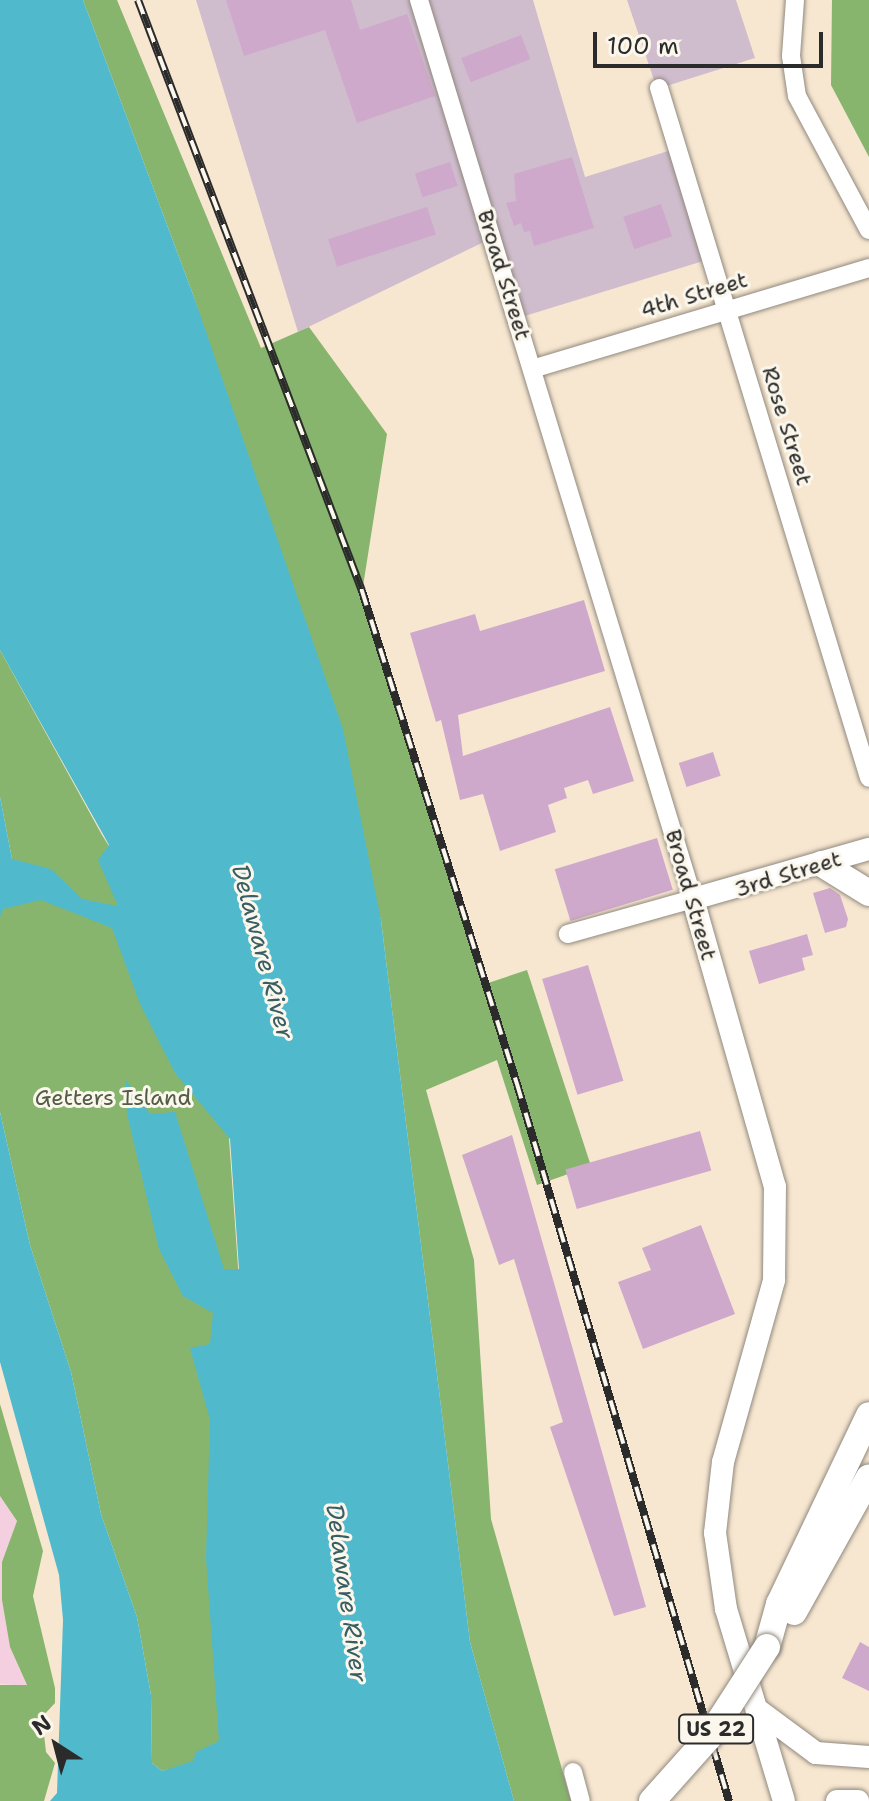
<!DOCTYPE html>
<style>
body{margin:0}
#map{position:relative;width:869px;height:1801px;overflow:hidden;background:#f7e7d1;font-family:"Shantell Sans",sans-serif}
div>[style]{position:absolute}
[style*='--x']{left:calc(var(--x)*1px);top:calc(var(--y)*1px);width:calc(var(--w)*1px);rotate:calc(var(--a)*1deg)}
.built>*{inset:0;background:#f3cfdf}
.industrial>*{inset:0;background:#cfbdce}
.forest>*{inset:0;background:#87b56d}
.water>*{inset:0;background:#50bacc}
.building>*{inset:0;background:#cfa9cb;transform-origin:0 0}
.roads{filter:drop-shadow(0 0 2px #91897e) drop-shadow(0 0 2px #91897e)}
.minor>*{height:18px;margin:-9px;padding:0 9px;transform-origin:9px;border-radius:9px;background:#fff}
.major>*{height:22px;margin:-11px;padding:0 11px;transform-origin:11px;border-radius:11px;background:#fff}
.highway>*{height:26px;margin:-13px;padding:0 13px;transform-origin:13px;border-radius:13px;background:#fff}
.rail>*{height:8px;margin-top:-4px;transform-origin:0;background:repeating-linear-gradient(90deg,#fbf7ec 0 15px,#2b2b2b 0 30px);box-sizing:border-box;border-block:2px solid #2b2b2b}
.bridges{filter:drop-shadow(0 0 2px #91897e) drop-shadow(0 0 2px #91897e)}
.highway-bridge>*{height:26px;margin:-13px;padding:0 13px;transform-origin:13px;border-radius:13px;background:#fff}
span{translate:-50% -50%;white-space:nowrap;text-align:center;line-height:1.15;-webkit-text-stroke:6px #fbf7ec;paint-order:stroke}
.shield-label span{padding:2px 6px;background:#fbf7ec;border:2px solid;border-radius:6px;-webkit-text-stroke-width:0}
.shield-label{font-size:20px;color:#2b2b2b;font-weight:700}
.street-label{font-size:22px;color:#2b2b2b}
.park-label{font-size:22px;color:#515d44}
.water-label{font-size:24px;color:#385d63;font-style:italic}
.north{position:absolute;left:16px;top:1705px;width:80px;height:80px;-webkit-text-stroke:6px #fbf7ec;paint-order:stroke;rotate:324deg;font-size:22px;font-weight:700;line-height:32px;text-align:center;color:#2b2b2b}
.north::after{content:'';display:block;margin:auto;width:28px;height:36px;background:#2b2b2b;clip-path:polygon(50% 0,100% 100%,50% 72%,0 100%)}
.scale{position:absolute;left:593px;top:32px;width:230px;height:36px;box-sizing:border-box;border:4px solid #2b2b2b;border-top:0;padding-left:10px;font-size:24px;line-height:28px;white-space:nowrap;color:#2b2b2b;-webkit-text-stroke:6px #fbf7ec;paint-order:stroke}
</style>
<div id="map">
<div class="built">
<div style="clip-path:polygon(0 1496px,17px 1521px,2px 1562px,2px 1600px,10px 1647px,27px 1686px,0 1684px)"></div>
</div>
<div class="industrial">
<div style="clip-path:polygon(196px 0,533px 0,585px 177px,681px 147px,713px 258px,515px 319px,490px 239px,298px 332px)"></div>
<div style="clip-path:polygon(627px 0,736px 0,755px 58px,657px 89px)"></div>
</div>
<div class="forest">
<div style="clip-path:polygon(83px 0,117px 0,261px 348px,309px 327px,387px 434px,361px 599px,482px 985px,527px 970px,591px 1166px,537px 1185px,497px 1060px,426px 1090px,474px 1260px,491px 1519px,571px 1801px,514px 1801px,470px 1642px,381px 920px,194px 297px)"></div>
<div style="clip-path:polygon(832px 0,869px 0,869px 157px,831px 85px)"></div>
<div style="clip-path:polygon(0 650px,102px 835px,221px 1024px,244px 1352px,246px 1749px,162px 1771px,152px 1763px,151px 1695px,137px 1617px,101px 1514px,71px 1372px,30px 1245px,0 1112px,0 894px,12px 859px,0 797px)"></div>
<div style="clip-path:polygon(0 1404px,43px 1551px,33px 1596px,55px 1688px,55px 1703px,42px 1717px,46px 1752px,55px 1763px,44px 1801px,0 1801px,0 1685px,27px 1685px,10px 1647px,2px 1600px,2px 1562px,17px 1521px,0 1496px)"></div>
</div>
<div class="water">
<div style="clip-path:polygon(0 0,83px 0,194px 297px,343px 729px,381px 920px,470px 1642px,514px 1801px,50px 1801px,57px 1793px,63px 1620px,59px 1575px,0 1362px,0 1112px,30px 1245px,71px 1372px,101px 1514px,137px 1617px,151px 1695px,152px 1763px,162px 1771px,193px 1761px,196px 1752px,219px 1741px,206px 1558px,210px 1420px,190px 1348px,210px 1344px,213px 1313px,183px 1296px,159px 1249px,127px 1114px,125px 1079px,150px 1114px,175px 1112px,224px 1269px,239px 1269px,230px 1139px,175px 1073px,140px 1004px,112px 928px,41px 900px,3px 909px,0 917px,0 797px,12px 859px,51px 869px,82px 899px,118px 906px,98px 860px,109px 845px,0 650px)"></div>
</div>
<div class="building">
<div style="clip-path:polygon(226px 0,351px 0,360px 30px,407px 14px,435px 96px,357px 123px,325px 30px,244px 56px)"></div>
<div style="left:521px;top:35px;width:26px;height:64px;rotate:69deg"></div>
<div style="clip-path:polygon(572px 157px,594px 228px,534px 246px,530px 231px,524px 232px,521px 223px,514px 226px,506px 203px,516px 201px,514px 174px)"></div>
<div style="left:450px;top:162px;width:25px;height:37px;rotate:72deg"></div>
<div style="left:661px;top:204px;width:34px;height:40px;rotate:71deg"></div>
<div style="left:427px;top:207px;width:29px;height:104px;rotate:72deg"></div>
<div style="clip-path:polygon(584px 600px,605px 671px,458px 715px,463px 756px,610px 707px,634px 781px,593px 794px,588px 780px,564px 788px,567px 798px,548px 805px,556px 832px,500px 851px,483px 794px,460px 800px,441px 720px,436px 722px,410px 633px,475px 614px,480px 631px)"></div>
<div style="left:713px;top:752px;width:25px;height:36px;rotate:72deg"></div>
<div style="left:657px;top:838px;width:54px;height:107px;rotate:73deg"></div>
<div style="clip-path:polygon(830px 888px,840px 895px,848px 919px,846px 927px,825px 933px,813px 893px)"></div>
<div style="clip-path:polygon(807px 934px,813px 955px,802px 958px,805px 970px,759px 984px,749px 951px)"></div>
<div style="left:588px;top:965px;width:121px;height:48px;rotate:73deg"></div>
<div style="left:700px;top:1131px;width:41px;height:140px;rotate:74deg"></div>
<div style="clip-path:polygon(512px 1135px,646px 1607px,614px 1616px,550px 1427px,563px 1422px,514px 1259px,499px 1265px,462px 1155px)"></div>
<div style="clip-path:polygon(701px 1225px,735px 1314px,643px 1349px,618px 1282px,651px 1270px,642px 1248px)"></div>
<div style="clip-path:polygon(860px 1642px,869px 1647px,869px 1691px,842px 1678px)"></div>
</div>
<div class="roads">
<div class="minor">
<div style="--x:419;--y:0;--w:940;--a:73.05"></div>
<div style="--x:693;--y:899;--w:130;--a:164.4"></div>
<div style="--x:795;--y:0;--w:56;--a:94.1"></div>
<div style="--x:791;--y:56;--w:40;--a:81.5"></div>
<div style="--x:797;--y:96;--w:152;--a:61.8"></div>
<div style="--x:659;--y:88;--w:721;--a:73.07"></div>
<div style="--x:532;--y:369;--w:352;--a:-16.7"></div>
<div style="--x:573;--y:1772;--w:30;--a:75"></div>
</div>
<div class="major">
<div style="--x:758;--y:1710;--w:72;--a:36.6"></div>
<div style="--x:816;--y:1753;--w:53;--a:4.3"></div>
<div style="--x:784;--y:1801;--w:201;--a:-106.8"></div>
<div style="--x:726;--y:1609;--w:77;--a:-98.2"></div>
<div style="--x:715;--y:1533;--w:71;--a:-83.6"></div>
<div style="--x:723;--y:1462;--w:189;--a:-74.3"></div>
<div style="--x:774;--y:1280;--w:93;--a:-89.4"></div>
<div style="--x:775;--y:1187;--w:299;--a:-105.9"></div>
<div style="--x:693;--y:899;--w:183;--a:-15.9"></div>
<div style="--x:837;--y:1801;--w:21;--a:0"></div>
</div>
<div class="highway">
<div style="--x:822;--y:864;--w:55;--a:31.7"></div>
<div style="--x:794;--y:1612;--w:154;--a:-60.9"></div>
<div style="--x:767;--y:1647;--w:45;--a:-74.4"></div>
<div style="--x:779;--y:1604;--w:209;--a:-64.5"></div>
</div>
</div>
<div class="rail">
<div style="--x:138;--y:0;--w:632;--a:69.24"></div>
<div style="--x:362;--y:591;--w:517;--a:72.55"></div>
<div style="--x:517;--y:1084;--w:748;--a:73.53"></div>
</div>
<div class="bridges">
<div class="highway-bridge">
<div style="--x:652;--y:1801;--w:86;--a:-48.3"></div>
<div style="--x:709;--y:1737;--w:107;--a:-57.2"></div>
</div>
</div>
<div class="shield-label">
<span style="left:716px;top:1729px">US 22</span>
</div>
<div class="street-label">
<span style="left:504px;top:275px;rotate:73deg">Broad Street</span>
<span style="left:694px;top:295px;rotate:-17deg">4th Street</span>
<span style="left:787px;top:426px;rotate:73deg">Rose Street</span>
<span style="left:788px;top:874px;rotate:-17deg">3rd Street</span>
<span style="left:691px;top:895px;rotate:74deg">Broad Street</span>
</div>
<div class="park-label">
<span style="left:113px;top:1098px">Getters Island</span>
</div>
<div class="water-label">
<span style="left:262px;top:952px;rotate:75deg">Delaware River</span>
<span style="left:346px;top:1593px;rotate:82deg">Delaware River</span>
</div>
<div class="north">N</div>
<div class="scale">100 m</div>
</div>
